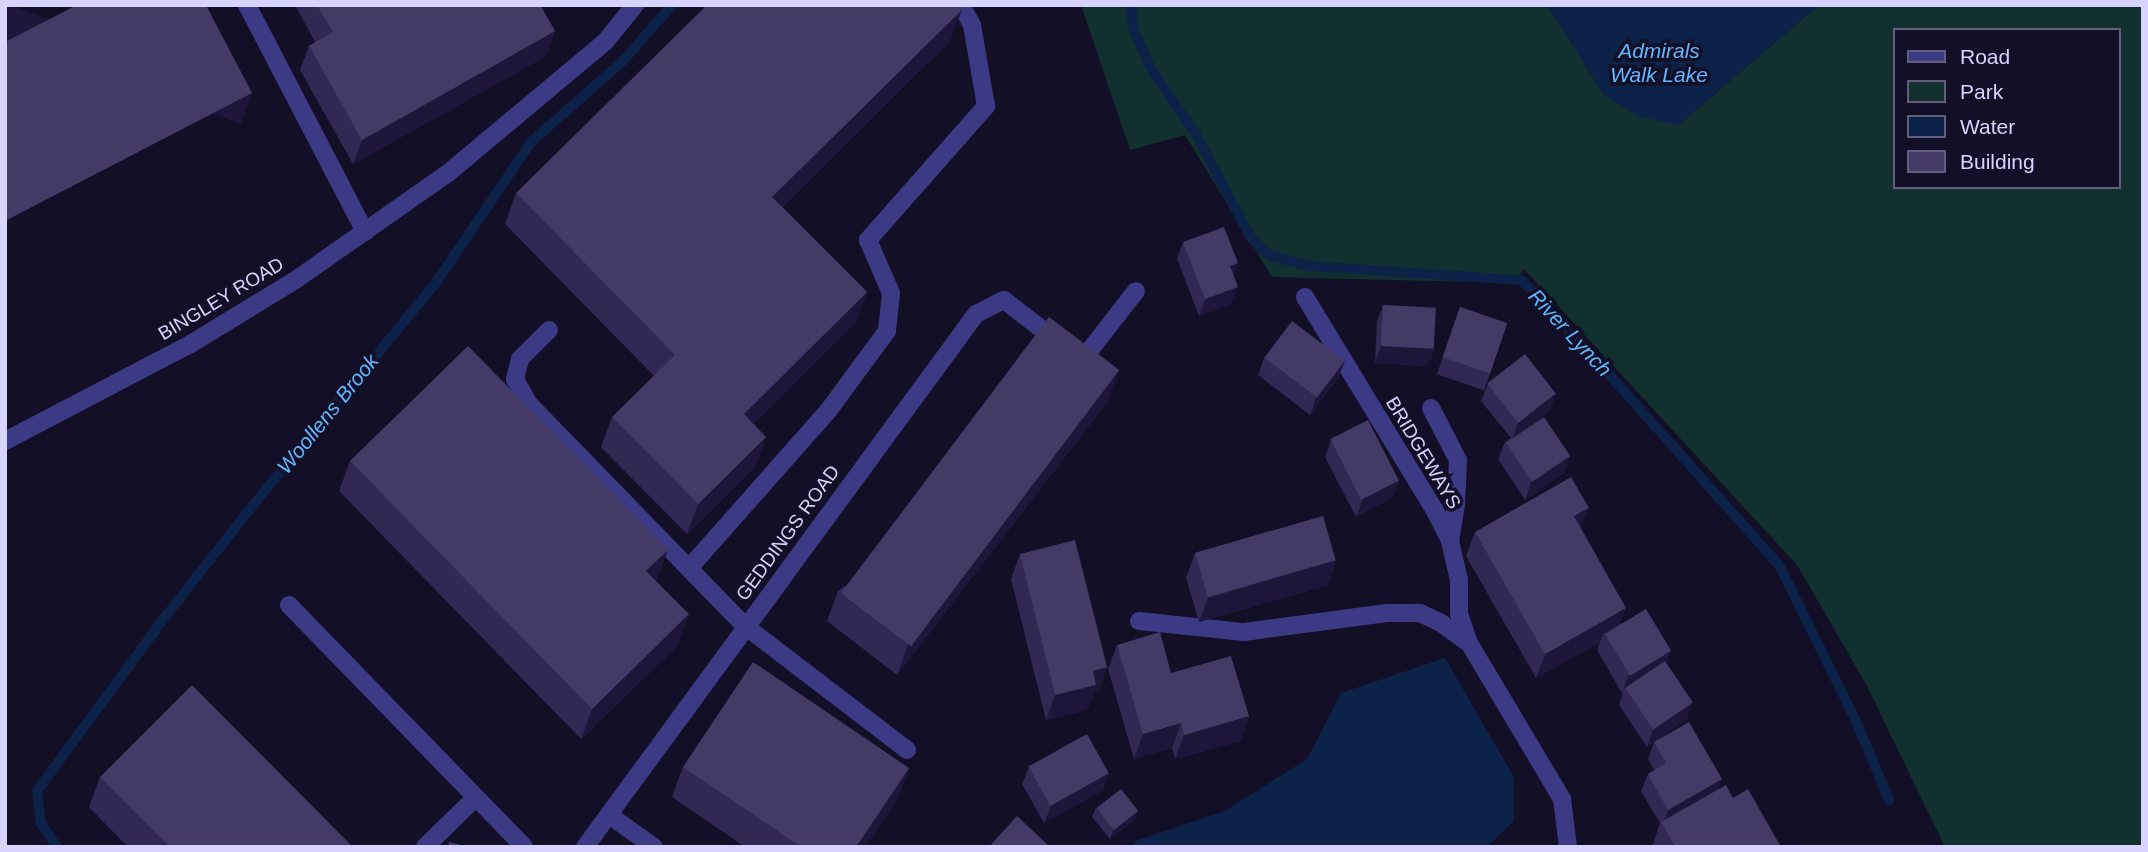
<!DOCTYPE html>
<style>
body{margin:0}
#map{position:relative;width:2148px;height:852px;overflow:hidden;background:#130f26;font-family:Helvetica,sans-serif}
div>[style]{position:absolute}
[style*='--x']{left:calc(var(--x)*1px);top:calc(var(--y)*1px);width:calc(var(--w)*1px);rotate:calc(var(--a)*1deg)}
.green>*{inset:0;background:#12302f}
.water>*{inset:0;background:#0c2248}
.stream>*{height:10px;margin:-5px;padding:0 5px;transform-origin:5px;border-radius:5px;background:#0c2248}
.lane>*{height:18px;margin:-9px;padding:0 9px;transform-origin:9px;border-radius:9px;background:#3d3a85}
.street>*{height:18px;margin:-9px;padding:0 9px;transform-origin:9px;border-radius:9px;background:#3d3a85}
.wall>*{inset:0;background:#312854;transform-origin:0 0}
.shaded-wall>*{inset:0;background:#1d163a;transform-origin:0 0}
.building>*{inset:0;background:#433a66;transform-origin:0 0}
span{translate:-50% -50%;white-space:nowrap;text-align:center;line-height:1.15;-webkit-text-stroke:7px #130f26;paint-order:stroke}
.street-label{font-size:19px;color:#d9d4ff}
.water-label{font-size:21px;color:#62b6ff;font-style:italic}
.frame{position:absolute;inset:0;border:7px solid #d9d4ff;pointer-events:none}
.legend{position:absolute;left:1893px;top:28px;width:228px;height:161px;box-sizing:border-box;background:#130f26;border:2px solid #625e7d;margin:0;padding:9px 12px;list-style:none;font-size:21px;color:#d9d4ff}
.legend li{display:flex;align-items:center;gap:14px;height:35px}
.legend b{width:35px;border:2px solid #625e7d}
</style>
<div id="map">
<div class="green">
<div style="clip-path:polygon(evenodd,1081px 5px,1547px 5px,1605px 96px,1678px 125px,1819px 5px,2143px 5px,2143px 847px,1945px 847px,1866px 684px,1797px 565px,1524px 269px,1514px 283px,1272px 277px,1185px 135px,1130px 150px,1081px 5px,1894px 30px,2118px 30px,2118px 187px,1894px 187px,1894px 30px)"></div>
</div>
<div class="water">
<div style="clip-path:polygon(1547px 5px,1819px 5px,1678px 125px,1638px 116px,1605px 96px)"></div>
<div style="clip-path:polygon(1445px 658px,1514px 777px,1514px 821px,1487px 847px,1130px 847px,1138px 840px,1225px 811px,1307px 759px,1341px 693px)"></div>
</div>
<div class="stream">
<div style="--x:1131;--y:5;--w:23;--a:85"></div>
<div style="--x:1133;--y:28;--w:45;--a:66.3"></div>
<div style="--x:1151;--y:69;--w:78;--a:55.5"></div>
<div style="--x:1195;--y:133;--w:119;--a:61.9"></div>
<div style="--x:1251;--y:238;--w:25;--a:43"></div>
<div style="--x:1269;--y:255;--w:41;--a:15.8"></div>
<div style="--x:1308;--y:266;--w:213;--a:3.8"></div>
<div style="--x:1521;--y:280;--w:39;--a:44"></div>
<div style="--x:1549;--y:307;--w:346;--a:48.3"></div>
<div style="--x:1779;--y:565;--w:174;--a:63.7"></div>
<div style="--x:1856;--y:721;--w:86;--a:67.3"></div>
<div style="--x:57;--y:847;--w:29;--a:-124"></div>
<div style="--x:41;--y:823;--w:32;--a:-97"></div>
<div style="--x:37;--y:791;--w:211;--a:-53.7"></div>
<div style="--x:162;--y:621;--w:135;--a:-51.9"></div>
<div style="--x:245;--y:515;--w:299;--a:-50.6"></div>
<div style="--x:435;--y:284;--w:171;--a:-55.9"></div>
<div style="--x:531;--y:142;--w:123;--a:-41.4"></div>
<div style="--x:623;--y:61;--w:74;--a:-48.8"></div>
</div>
<div class="lane">
<div style="--x:247;--y:5;--w:256;--a:62.5"></div>
<div style="--x:447;--y:174;--w:206;--a:-39.9"></div>
<div style="--x:605;--y:42;--w:48;--a:-51"></div>
<div style="--x:1305;--y:297;--w:248;--a:58.7"></div>
<div style="--x:1434;--y:509;--w:36;--a:63"></div>
<div style="--x:1450;--y:541;--w:40;--a:77"></div>
<div style="--x:1459;--y:580;--w:34;--a:90"></div>
<div style="--x:1459;--y:614;--w:31;--a:71"></div>
<div style="--x:549;--y:330;--w:41;--a:135"></div>
<div style="--x:520;--y:359;--w:21;--a:104"></div>
<div style="--x:515;--y:379;--w:29;--a:61"></div>
<div style="--x:529;--y:404;--w:310;--a:45.8"></div>
<div style="--x:745;--y:626;--w:204;--a:37.4"></div>
<div style="--x:1076;--y:354;--w:9;--a:36"></div>
<div style="--x:1083;--y:359;--w:86;--a:-52.1"></div>
<div style="--x:1431;--y:408;--w:59;--a:62.6"></div>
<div style="--x:1458;--y:460;--w:44;--a:92.6"></div>
<div style="--x:1456;--y:504;--w:37;--a:99"></div>
<div style="--x:690;--y:567;--w:208;--a:-48.5"></div>
<div style="--x:828;--y:411;--w:99;--a:-53.6"></div>
<div style="--x:887;--y:331;--w:38;--a:-84"></div>
<div style="--x:891;--y:293;--w:58;--a:-113.5"></div>
<div style="--x:868;--y:240;--w:179;--a:-48.6"></div>
<div style="--x:986;--y:106;--w:82;--a:-99.8"></div>
<div style="--x:972;--y:25;--w:23;--a:-119"></div>
<div style="--x:289;--y:605;--w:337;--a:45.8"></div>
<div style="--x:1139;--y:621;--w:106;--a:6"></div>
<div style="--x:1244;--y:632;--w:144;--a:-7.6"></div>
<div style="--x:1387;--y:613;--w:33;--a:0"></div>
<div style="--x:1420;--y:613;--w:23;--a:25"></div>
<div style="--x:1441;--y:623;--w:34;--a:36"></div>
<div style="--x:609;--y:815;--w:55;--a:35.4"></div>
<div style="--x:425;--y:847;--w:71;--a:-44.4"></div>
</div>
<div class="street">
<div style="--x:5;--y:441;--w:208;--a:-27.6"></div>
<div style="--x:189;--y:345;--w:123;--a:-31.4"></div>
<div style="--x:294;--y:281;--w:187;--a:-35"></div>
<div style="--x:1469;--y:643;--w:182;--a:59.2"></div>
<div style="--x:1562;--y:799;--w:48;--a:82.9"></div>
<div style="--x:585;--y:847;--w:661;--a:-53.74"></div>
<div style="--x:976;--y:314;--w:31;--a:-27"></div>
<div style="--x:1004;--y:300;--w:56;--a:37.7"></div>
</div>
<div class="wall">
<div style="clip-path:polygon(295px 5px,540px 5px,555px 31px,546px 56px,353px 164px,300px 70px,309px 46px,315px 42px)"></div>
<div style="clip-path:polygon(950px 41px,782px 207px,867px 292px,856px 322px,753px 424px,766px 437px,755px 467px,687px 534px,601px 447px,612px 417px,654px 376px,505px 224px,516px 193px)"></div>
<div style="clip-path:polygon(1183px 242px,1234px 276px,1231px 304px,1199px 316px,1177px 259px)"></div>
<div style="clip-path:polygon(1383px 305px,1428px 366px,1375px 363px,1377px 322px)"></div>
<div style="left:1460px;top:307px;width:50px;height:71px;rotate:19deg"></div>
<div style="clip-path:polygon(1264px 358px,1345px 361px,1338px 378px,1310px 415px,1258px 375px)"></div>
<div style="clip-path:polygon(1488px 384px,1556px 393px,1550px 410px,1531px 425px,1570px 456px,1564px 473px,1525px 500px,1498px 459px,1505px 442px,1511px 438px,1481px 401px)"></div>
<div style="clip-path:polygon(1108px 401px,897px 675px,827px 621px,838px 591px)"></div>
<div style="clip-path:polygon(1331px 440px,1399px 480px,1393px 497px,1356px 517px,1325px 457px)"></div>
<div style="clip-path:polygon(350px 461px,656px 581px,678px 645px,581px 739px,339px 491px)"></div>
<div style="clip-path:polygon(1581px 530px,1620px 624px,1666px 663px,1687px 719px,1657px 740px,1722px 779px,1718px 789px,1733px 798px,1781px 847px,1652px 847px,1660px 823px,1641px 791px,1648px 774px,1654px 770px,1648px 759px,1654px 742px,1647px 747px,1619px 705px,1623px 692px,1622px 693px,1597px 650px,1600px 642px,1536px 678px,1466px 556px,1475px 532px)"></div>
<div style="clip-path:polygon(1195px 553px,1336px 560px,1328px 585px,1199px 622px,1186px 578px)"></div>
<div style="clip-path:polygon(1020px 554px,1107px 667px,1098px 691px,1094px 692px,1087px 710px,1046px 720px,1011px 579px)"></div>
<div style="clip-path:polygon(1117px 645px,1171px 673px,1249px 716px,1240px 741px,1175px 759px,1172px 748px,1134px 759px,1108px 669px)"></div>
<div style="clip-path:polygon(683px 767px,909px 768px,898px 798px,865px 847px,745px 847px,672px 797px)"></div>
<div style="clip-path:polygon(1029px 767px,1109px 773px,1103px 790px,1044px 823px,1022px 784px)"></div>
<div style="clip-path:polygon(100px 777px,353px 847px,128px 847px,89px 807px)"></div>
<div style="clip-path:polygon(1096px 808px,1135px 820px,1110px 839px,1092px 817px)"></div>
</div>
<div class="shaded-wall">
<div style="clip-path:polygon(962px 10px,950px 41px,761px 227px,772px 197px)"></div>
<div style="clip-path:polygon(555px 31px,546px 56px,353px 164px,362px 140px)"></div>
<div style="left:252px;top:93px;width:33px;height:278px;rotate:110deg"></div>
<div style="clip-path:polygon(1238px 263px,1232px 280px,1230px 266px)"></div>
<div style="clip-path:polygon(1238px 287px,1231px 304px,1199px 316px,1205px 299px)"></div>
<div style="clip-path:polygon(867px 292px,856px 322px,733px 444px,744px 414px)"></div>
<div style="clip-path:polygon(1381px 346px,1435px 349px,1428px 366px,1375px 363px)"></div>
<div style="clip-path:polygon(1345px 361px,1338px 378px,1310px 415px,1316px 398px)"></div>
<div style="clip-path:polygon(1119px 370px,1108px 401px,897px 675px,908px 645px)"></div>
<div style="clip-path:polygon(1556px 393px,1550px 410px,1512px 440px,1518px 423px)"></div>
<div style="clip-path:polygon(766px 437px,755px 467px,687px 534px,698px 504px)"></div>
<div style="clip-path:polygon(1570px 456px,1564px 473px,1525px 500px,1531px 482px)"></div>
<div style="clip-path:polygon(1399px 480px,1393px 497px,1356px 517px,1363px 499px)"></div>
<div style="clip-path:polygon(1589px 508px,1580px 532px,1574px 516px)"></div>
<div style="clip-path:polygon(668px 550px,657px 580px,635px 601px,646px 571px)"></div>
<div style="clip-path:polygon(1336px 560px,1328px 585px,1199px 622px,1208px 598px)"></div>
<div style="clip-path:polygon(1626px 608px,1617px 632px,1604px 633px,1600px 642px,1536px 678px,1545px 654px)"></div>
<div style="clip-path:polygon(689px 614px,678px 645px,581px 739px,592px 709px)"></div>
<div style="clip-path:polygon(1671px 651px,1664px 668px,1625px 688px,1622px 693px,1628px 676px)"></div>
<div style="clip-path:polygon(1107px 667px,1098px 691px,1094px 692px,1087px 710px,1046px 720px,1055px 695px,1093px 671px)"></div>
<div style="clip-path:polygon(1693px 702px,1687px 719px,1647px 747px,1653px 730px)"></div>
<div style="clip-path:polygon(1249px 716px,1240px 741px,1175px 759px,1184px 735px)"></div>
<div style="clip-path:polygon(1181px 723px,1172px 748px,1134px 759px,1143px 734px)"></div>
<div style="clip-path:polygon(909px 768px,898px 798px,865px 847px,856px 847px)"></div>
<div style="clip-path:polygon(1109px 773px,1103px 790px,1044px 823px,1051px 806px)"></div>
<div style="clip-path:polygon(1722px 779px,1716px 796px,1663px 825px,1668px 810px)"></div>
<div style="clip-path:polygon(1138px 811px,1135px 820px,1110px 839px,1113px 830px)"></div>
</div>
<div class="building">
<div style="clip-path:polygon(77px 5px,206px 5px,252px 93px,5px 221px,5px 42px)"></div>
<div style="clip-path:polygon(317px 5px,540px 5px,555px 31px,362px 140px,309px 46px,333px 32px)"></div>
<div style="clip-path:polygon(707px 5px,957px 5px,962px 10px,772px 197px,867px 292px,744px 414px,766px 437px,698px 504px,612px 417px,675px 355px,516px 193px)"></div>
<div style="clip-path:polygon(1224px 227px,1238px 263px,1230px 266px,1238px 287px,1205px 299px,1183px 242px)"></div>
<div style="left:1383px;top:305px;width:53px;height:41px;rotate:3deg"></div>
<div style="left:1460px;top:307px;width:50px;height:53px;rotate:19deg"></div>
<div style="left:1049px;top:317px;width:88px;height:346px;rotate:37deg"></div>
<div style="left:1292px;top:321px;width:66px;height:46px;rotate:37deg"></div>
<div style="clip-path:polygon(468px 346px,668px 550px,646px 571px,689px 614px,592px 709px,350px 461px)"></div>
<div style="left:1525px;top:354px;width:50px;height:48px;rotate:52deg"></div>
<div style="left:1544px;top:417px;width:47px;height:46px;rotate:56deg"></div>
<div style="left:1368px;top:420px;width:68px;height:42px;rotate:63deg"></div>
<div style="clip-path:polygon(1571px 477px,1589px 508px,1574px 516px,1626px 608px,1545px 654px,1475px 532px)"></div>
<div style="left:1323px;top:516px;width:46px;height:133px;rotate:74deg"></div>
<div style="clip-path:polygon(1075px 540px,1107px 667px,1093px 671px,1096px 685px,1055px 695px,1020px 554px)"></div>
<div style="left:1646px;top:609px;width:49px;height:48px;rotate:59deg"></div>
<div style="clip-path:polygon(1160px 632px,1171px 673px,1231px 656px,1249px 716px,1184px 735px,1181px 723px,1143px 734px,1117px 645px)"></div>
<div style="left:1665px;top:661px;width:50px;height:48px;rotate:56deg"></div>
<div style="clip-path:polygon(753px 662px,909px 768px,856px 847px,801px 847px,683px 767px)"></div>
<div style="clip-path:polygon(192px 685px,353px 847px,170px 847px,100px 777px)"></div>
<div style="clip-path:polygon(1689px 722px,1722px 779px,1668px 810px,1648px 774px,1666px 763px,1654px 742px)"></div>
<div style="left:1087px;top:734px;width:45px;height:67px;rotate:61deg"></div>
<div style="clip-path:polygon(1726px 785px,1733px 798px,1748px 789px,1781px 847px,1675px 847px,1661px 822px)"></div>
<div style="left:1121px;top:789px;width:28px;height:31px;rotate:52deg"></div>
<div style="clip-path:polygon(1017px 816px,1049px 846px,1048px 847px,989px 847px)"></div>
<div style="clip-path:polygon(449px 842px,469px 847px,448px 847px)"></div>
</div>
<div class="street-label">
<span style="left:221px;top:299px;rotate:-31deg">BINGLEY ROAD</span>
<span style="left:1423px;top:453px;rotate:59deg">BRIDGEWAYS</span>
<span style="left:788px;top:533px;rotate:-54deg">GEDDINGS ROAD</span>
</div>
<div class="water-label">
<span style="left:1659px;top:63px">Admirals<br>Walk Lake</span>
<span style="left:1570px;top:333px;rotate:47deg">River Lynch</span>
<span style="left:328px;top:414px;rotate:-51deg">Woollens Brook</span>
</div>
<div class="frame"></div>
<ul class="legend">
<li><b style="height:9px;background:#3d3a85"></b>Road</li>
<li><b style="height:19px;background:#12302f"></b>Park</li>
<li><b style="height:19px;background:#0c2248"></b>Water</li>
<li><b style="height:19px;background:#433a66"></b>Building</li>
</ul>
</div>
